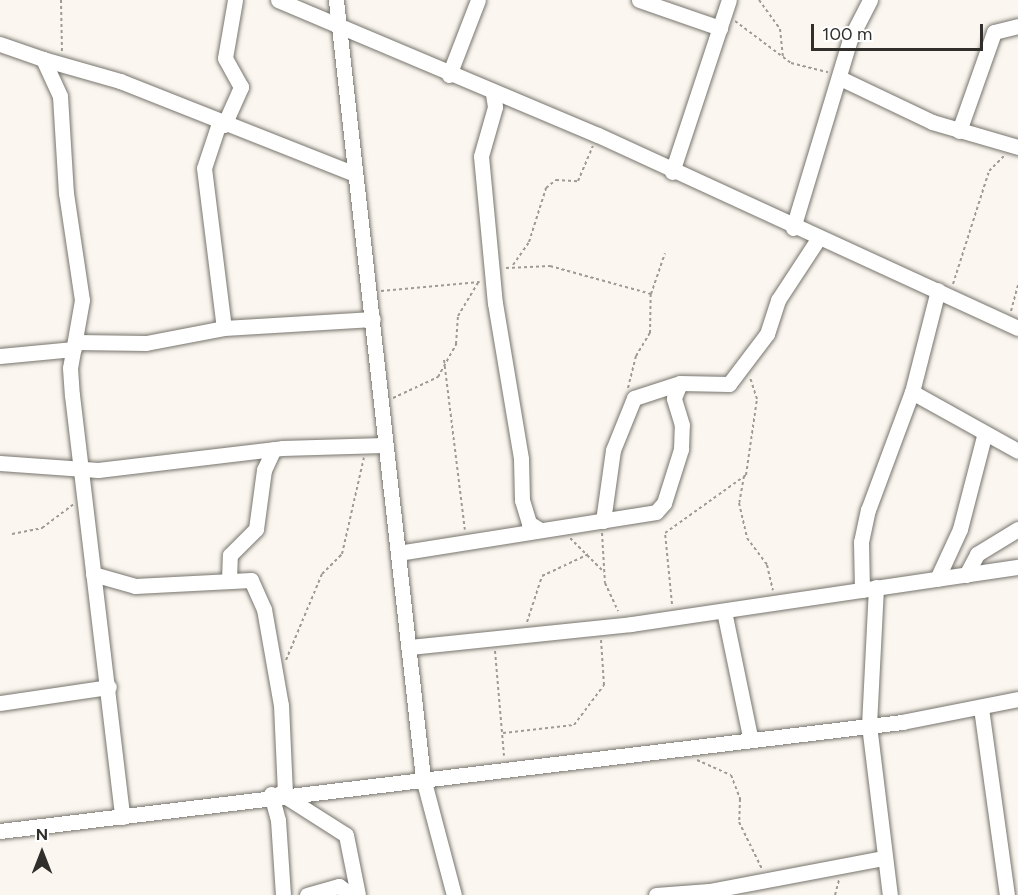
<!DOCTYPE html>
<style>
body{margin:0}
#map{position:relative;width:1018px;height:895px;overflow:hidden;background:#fbf7f0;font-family:Figtree,sans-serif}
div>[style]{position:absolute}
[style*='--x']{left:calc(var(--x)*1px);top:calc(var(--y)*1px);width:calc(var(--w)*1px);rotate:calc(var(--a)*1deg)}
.path>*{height:2px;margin-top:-1px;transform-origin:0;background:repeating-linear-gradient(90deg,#9e9b96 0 3px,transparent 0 6px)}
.roads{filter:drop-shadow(0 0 2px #77746d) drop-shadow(0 0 2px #77746d)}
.minor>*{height:15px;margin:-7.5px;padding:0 7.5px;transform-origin:7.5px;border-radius:7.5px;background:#fff}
span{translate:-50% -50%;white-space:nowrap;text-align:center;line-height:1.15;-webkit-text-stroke:5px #fff;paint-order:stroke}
.north{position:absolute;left:12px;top:823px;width:60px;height:60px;-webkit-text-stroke:4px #fff;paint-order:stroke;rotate:0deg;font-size:16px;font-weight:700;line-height:24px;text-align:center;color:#302f2c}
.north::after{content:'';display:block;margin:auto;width:21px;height:27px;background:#302f2c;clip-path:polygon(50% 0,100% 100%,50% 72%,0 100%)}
.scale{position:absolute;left:811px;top:24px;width:172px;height:27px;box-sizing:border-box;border:3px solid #302f2c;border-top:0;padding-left:8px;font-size:18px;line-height:21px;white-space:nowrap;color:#302f2c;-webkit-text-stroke:4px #fff;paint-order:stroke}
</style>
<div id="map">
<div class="path">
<div style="--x:61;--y:0;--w:51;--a:88.9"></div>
<div style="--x:759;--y:0;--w:36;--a:54"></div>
<div style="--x:780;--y:29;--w:27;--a:84"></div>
<div style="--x:735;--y:21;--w:70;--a:36.9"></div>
<div style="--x:791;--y:63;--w:38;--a:14"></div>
<div style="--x:513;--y:265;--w:28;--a:-55"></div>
<div style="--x:529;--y:242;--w:57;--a:-72.5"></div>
<div style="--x:546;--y:188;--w:13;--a:-39"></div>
<div style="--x:556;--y:180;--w:22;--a:3"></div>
<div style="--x:578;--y:181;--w:38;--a:-67"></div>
<div style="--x:506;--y:268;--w:44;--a:-2.6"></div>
<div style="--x:550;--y:266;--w:105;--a:15.5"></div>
<div style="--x:953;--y:284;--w:119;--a:-72.3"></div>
<div style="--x:989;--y:171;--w:21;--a:-45"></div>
<div style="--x:381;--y:291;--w:99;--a:-5.2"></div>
<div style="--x:1011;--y:311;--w:27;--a:-75"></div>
<div style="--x:444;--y:360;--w:171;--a:83"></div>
<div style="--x:628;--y:388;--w:33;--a:-76"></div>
<div style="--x:636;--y:356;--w:27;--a:-59"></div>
<div style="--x:650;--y:333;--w:39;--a:-89"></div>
<div style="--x:651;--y:294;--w:43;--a:-71.1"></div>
<div style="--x:393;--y:398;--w:50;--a:-25"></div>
<div style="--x:438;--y:377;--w:38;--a:-61"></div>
<div style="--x:456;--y:344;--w:28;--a:-86"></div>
<div style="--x:458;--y:316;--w:39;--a:-59"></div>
<div style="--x:744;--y:476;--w:27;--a:100"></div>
<div style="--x:739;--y:503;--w:36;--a:77"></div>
<div style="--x:747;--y:538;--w:34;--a:53"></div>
<div style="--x:767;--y:565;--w:26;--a:77"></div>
<div style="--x:602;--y:533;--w:50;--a:86.6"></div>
<div style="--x:605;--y:583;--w:31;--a:65"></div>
<div style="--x:12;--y:534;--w:31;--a:-11"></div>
<div style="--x:42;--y:528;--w:39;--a:-37"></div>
<div style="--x:570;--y:538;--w:48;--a:45"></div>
<div style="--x:672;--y:604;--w:71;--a:-95.6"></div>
<div style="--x:665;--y:533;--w:100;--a:-35.6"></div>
<div style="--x:746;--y:475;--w:77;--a:-81.8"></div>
<div style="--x:757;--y:399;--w:23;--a:-108"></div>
<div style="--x:527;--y:622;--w:48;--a:-71.9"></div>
<div style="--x:542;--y:576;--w:52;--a:-25.1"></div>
<div style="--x:495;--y:651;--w:105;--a:85.1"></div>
<div style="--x:286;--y:660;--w:93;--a:-67.3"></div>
<div style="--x:322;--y:574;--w:28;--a:-45"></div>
<div style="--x:342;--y:554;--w:99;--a:-77.2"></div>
<div style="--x:503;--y:733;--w:71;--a:-6.4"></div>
<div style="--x:574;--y:725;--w:50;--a:-53.1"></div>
<div style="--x:604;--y:685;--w:45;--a:-93.8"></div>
<div style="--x:697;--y:760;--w:37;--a:24"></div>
<div style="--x:731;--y:775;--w:26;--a:69"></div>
<div style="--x:740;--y:799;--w:23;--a:92"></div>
<div style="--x:739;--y:822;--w:52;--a:63.9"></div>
<div style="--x:835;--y:895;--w:16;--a:-75"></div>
</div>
<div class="roads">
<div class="minor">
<div style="--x:278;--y:0;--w:347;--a:22.9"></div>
<div style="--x:598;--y:135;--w:462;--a:24.7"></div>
<div style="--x:336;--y:0;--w:783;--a:83.62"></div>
<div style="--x:423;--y:778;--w:121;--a:75.2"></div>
<div style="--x:639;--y:0;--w:86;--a:19.1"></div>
<div style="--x:0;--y:44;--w:46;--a:19.2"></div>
<div style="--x:43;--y:59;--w:41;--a:65.3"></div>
<div style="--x:60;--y:96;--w:97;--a:86.5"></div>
<div style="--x:66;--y:193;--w:108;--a:81.5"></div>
<div style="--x:82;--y:300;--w:69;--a:100"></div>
<div style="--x:70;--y:368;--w:27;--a:86"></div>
<div style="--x:72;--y:395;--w:425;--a:83.2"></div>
<div style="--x:43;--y:59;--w:80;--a:15.9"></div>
<div style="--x:120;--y:81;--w:250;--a:21.6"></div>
<div style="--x:449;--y:75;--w:80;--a:-68.9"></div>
<div style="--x:842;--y:79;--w:100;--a:25.5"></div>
<div style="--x:932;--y:122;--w:90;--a:16.2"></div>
<div style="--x:493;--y:94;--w:13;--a:81"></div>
<div style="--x:495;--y:107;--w:51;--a:105.9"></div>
<div style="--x:481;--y:156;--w:148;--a:84.6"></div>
<div style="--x:495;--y:303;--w:158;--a:80.5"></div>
<div style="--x:521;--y:459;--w:41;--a:88.6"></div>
<div style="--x:522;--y:500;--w:24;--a:73"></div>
<div style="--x:529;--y:523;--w:13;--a:32"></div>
<div style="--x:219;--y:123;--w:47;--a:108.4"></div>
<div style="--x:204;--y:168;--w:161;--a:82.9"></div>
<div style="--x:224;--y:125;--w:42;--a:-65.9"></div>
<div style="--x:241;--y:87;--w:33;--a:-119"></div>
<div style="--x:225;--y:58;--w:59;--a:-80.2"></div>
<div style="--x:959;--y:131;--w:105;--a:-70.5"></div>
<div style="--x:994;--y:32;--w:25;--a:-14"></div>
<div style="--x:672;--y:172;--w:181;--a:-71.7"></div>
<div style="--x:793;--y:228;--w:197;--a:-73.2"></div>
<div style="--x:850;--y:39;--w:44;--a:-62.9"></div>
<div style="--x:77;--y:342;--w:69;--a:0.8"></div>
<div style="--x:146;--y:343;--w:79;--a:-10.9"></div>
<div style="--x:224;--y:328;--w:149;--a:-3.5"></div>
<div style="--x:0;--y:356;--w:74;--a:-5.4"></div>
<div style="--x:912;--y:392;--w:121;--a:29.1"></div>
<div style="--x:0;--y:463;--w:98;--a:4.1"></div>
<div style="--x:98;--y:470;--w:185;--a:-6.8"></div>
<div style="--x:282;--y:448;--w:102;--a:-1.7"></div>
<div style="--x:603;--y:521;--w:72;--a:-82"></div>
<div style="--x:613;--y:450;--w:56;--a:-68"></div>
<div style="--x:634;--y:398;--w:48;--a:-18.1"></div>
<div style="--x:680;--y:383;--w:49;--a:1.2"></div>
<div style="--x:729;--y:384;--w:63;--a:-52.8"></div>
<div style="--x:767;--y:334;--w:36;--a:-72"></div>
<div style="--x:778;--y:300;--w:73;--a:-56.7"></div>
<div style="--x:398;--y:553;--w:261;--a:-9"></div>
<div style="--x:656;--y:512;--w:12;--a:-48"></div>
<div style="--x:664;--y:503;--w:57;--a:-72.5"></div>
<div style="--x:681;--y:449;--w:24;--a:-88"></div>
<div style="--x:682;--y:425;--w:28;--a:-107"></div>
<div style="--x:674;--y:398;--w:16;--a:-68"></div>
<div style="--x:93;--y:574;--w:44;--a:15.9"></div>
<div style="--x:135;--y:586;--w:116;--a:-3"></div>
<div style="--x:251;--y:580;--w:32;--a:66"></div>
<div style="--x:264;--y:609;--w:97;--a:80"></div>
<div style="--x:281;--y:705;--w:88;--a:87.4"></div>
<div style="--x:966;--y:575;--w:24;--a:-62"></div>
<div style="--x:977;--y:554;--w:48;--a:-31.4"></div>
<div style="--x:937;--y:579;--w:55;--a:-65.3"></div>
<div style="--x:960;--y:529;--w:96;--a:-75.5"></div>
<div style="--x:229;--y:580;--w:25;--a:-88"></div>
<div style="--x:230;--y:555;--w:37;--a:-45"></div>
<div style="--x:256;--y:529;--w:60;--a:-82.3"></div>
<div style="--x:264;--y:470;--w:23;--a:-65"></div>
<div style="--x:876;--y:587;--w:138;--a:92.9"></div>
<div style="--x:869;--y:725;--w:171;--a:83"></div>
<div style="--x:862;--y:590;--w:48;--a:-91.2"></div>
<div style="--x:861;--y:542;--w:33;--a:-78"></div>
<div style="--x:868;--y:510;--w:126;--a:-69.6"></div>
<div style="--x:912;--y:392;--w:105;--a:-75.7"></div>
<div style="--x:724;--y:611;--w:129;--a:78.3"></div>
<div style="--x:410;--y:647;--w:222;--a:-5.9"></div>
<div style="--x:631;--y:624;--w:391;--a:-8.4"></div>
<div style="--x:0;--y:703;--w:110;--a:-8.4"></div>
<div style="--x:981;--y:708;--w:189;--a:82.1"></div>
<div style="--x:280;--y:793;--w:78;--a:32.5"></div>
<div style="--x:346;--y:835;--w:61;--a:78.7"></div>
<div style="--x:271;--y:794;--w:27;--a:75"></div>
<div style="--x:278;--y:820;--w:75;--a:86.2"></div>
<div style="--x:0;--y:831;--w:909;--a:-6.89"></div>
<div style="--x:902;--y:722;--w:118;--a:-11.2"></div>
<div style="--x:307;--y:895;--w:33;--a:-16"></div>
<div style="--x:339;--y:886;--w:15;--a:37"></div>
<div style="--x:656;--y:895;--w:53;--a:-4.3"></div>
<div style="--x:709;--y:891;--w:178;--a:-10.7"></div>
</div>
</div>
<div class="north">N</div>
<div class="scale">100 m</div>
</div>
